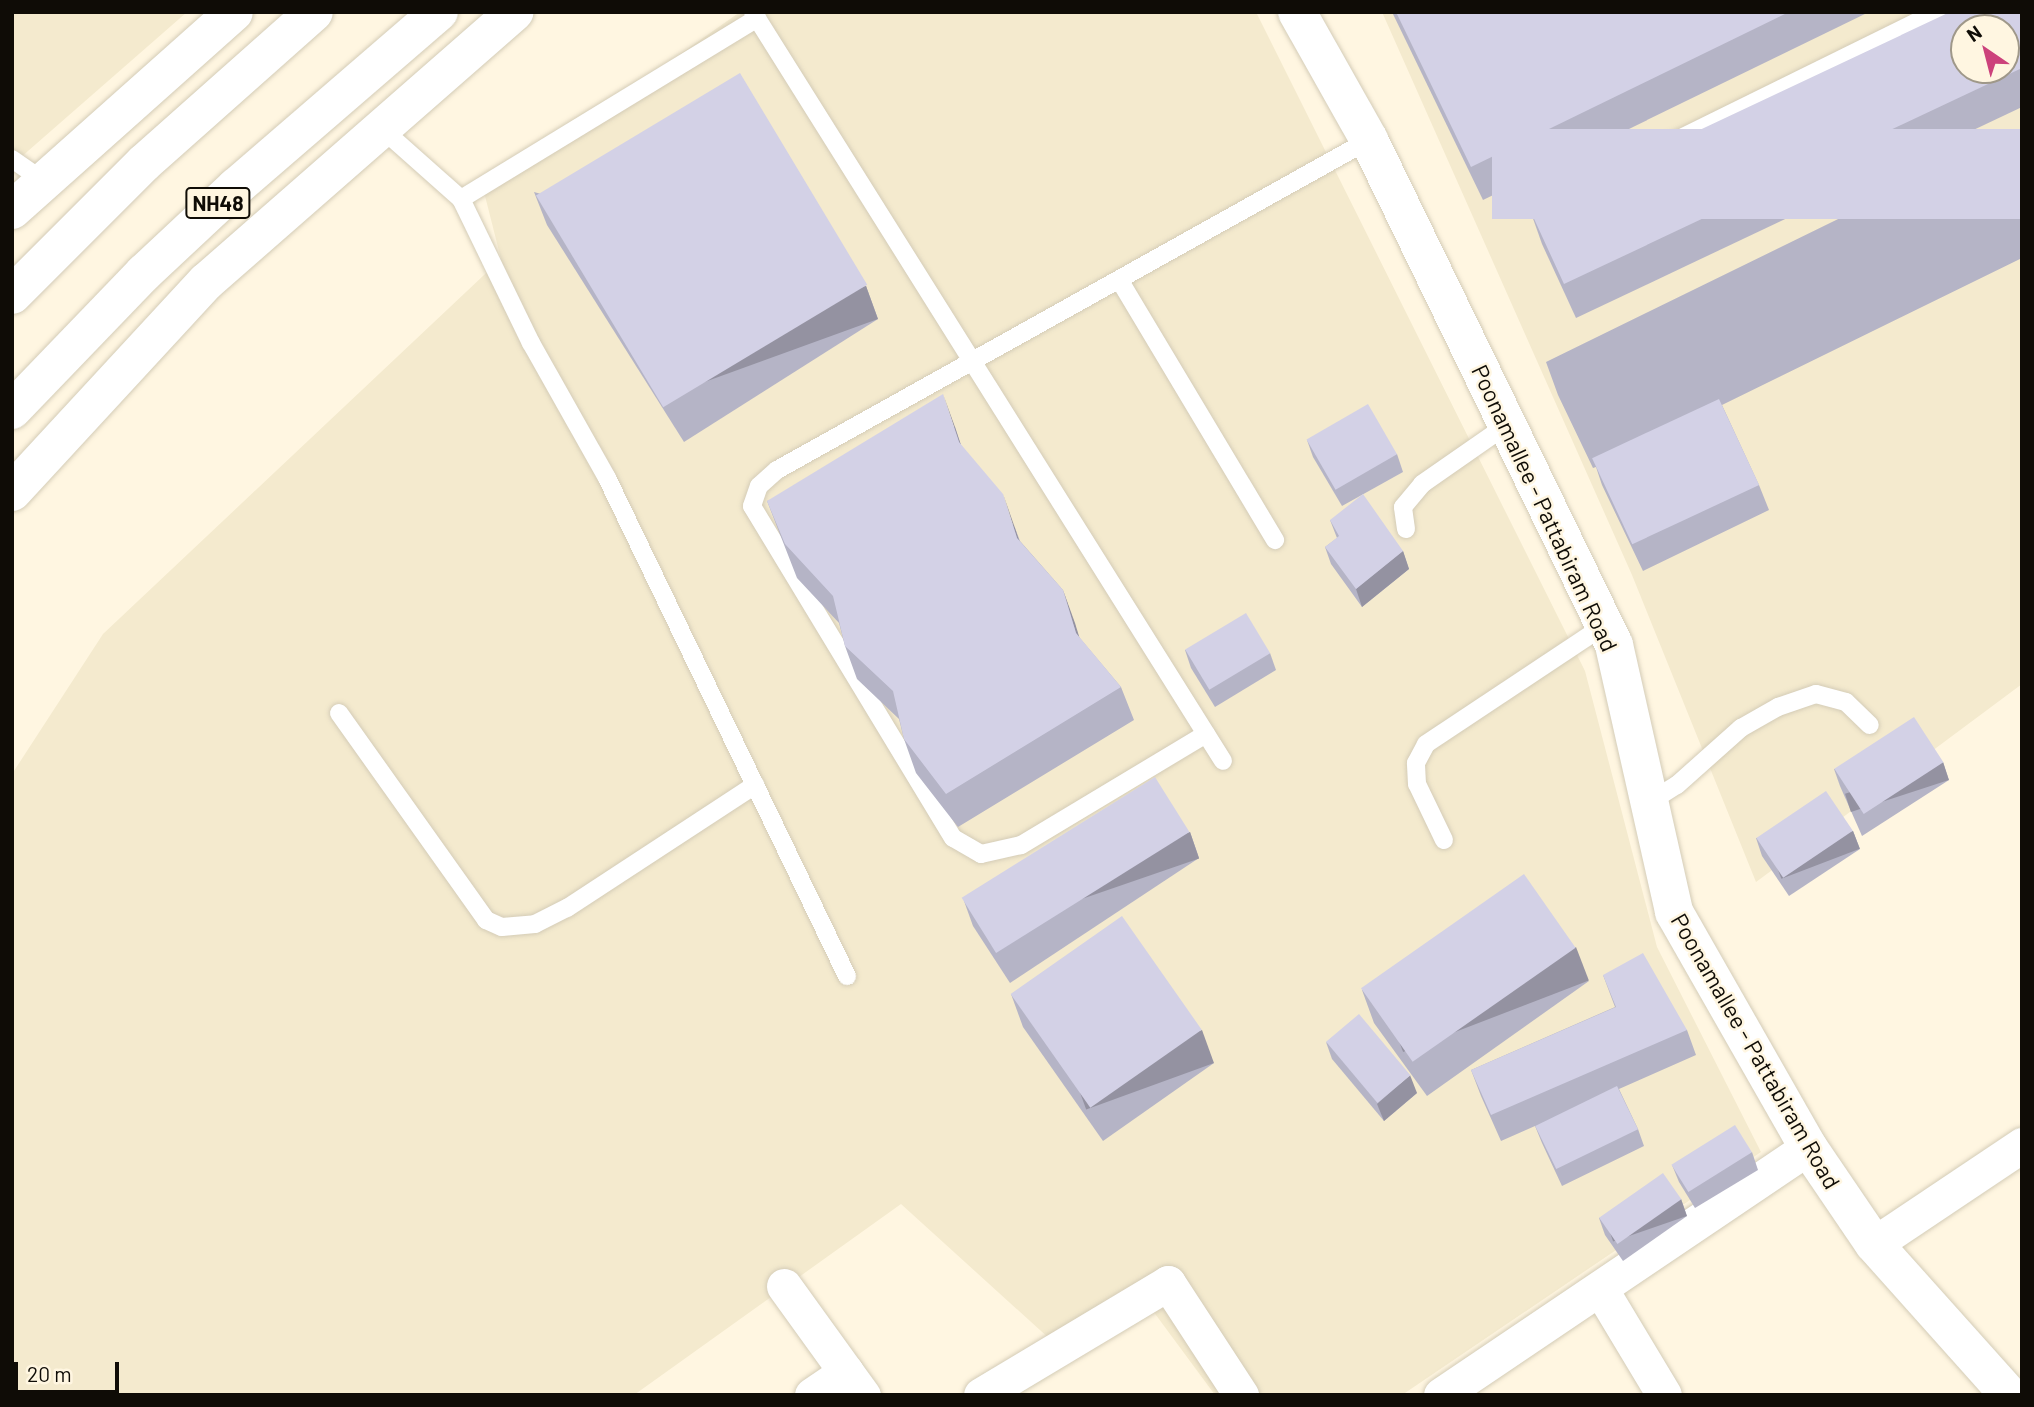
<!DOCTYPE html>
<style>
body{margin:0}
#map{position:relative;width:2034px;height:1407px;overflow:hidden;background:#fff6e1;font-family:Barlow,sans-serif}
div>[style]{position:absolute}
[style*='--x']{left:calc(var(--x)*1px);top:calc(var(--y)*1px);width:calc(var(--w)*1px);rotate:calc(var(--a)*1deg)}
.built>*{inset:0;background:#f4eace}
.roads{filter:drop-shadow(0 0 2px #d4ccb7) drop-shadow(0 0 2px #d4ccb7)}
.lane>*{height:18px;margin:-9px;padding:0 9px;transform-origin:9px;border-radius:9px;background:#fff}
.street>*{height:35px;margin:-17.5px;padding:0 17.5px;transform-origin:17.5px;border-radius:17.5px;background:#fff}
.secondary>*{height:38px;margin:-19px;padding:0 19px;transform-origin:19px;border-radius:19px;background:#fff}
.highway>*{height:38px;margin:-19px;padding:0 19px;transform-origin:19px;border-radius:19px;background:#fff}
.wall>*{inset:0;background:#b5b4c6}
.shaded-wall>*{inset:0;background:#9492a1;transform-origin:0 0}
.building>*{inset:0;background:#d3d1e6;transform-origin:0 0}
span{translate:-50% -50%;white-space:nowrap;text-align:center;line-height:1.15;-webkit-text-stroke:5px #fff6e1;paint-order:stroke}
.shield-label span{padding:2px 5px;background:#fff6e1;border:2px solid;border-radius:5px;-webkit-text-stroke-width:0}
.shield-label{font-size:21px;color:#0f0c06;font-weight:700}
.street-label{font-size:23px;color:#0f0c06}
.frame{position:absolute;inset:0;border:14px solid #0f0c06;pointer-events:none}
.north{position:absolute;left:1950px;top:14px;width:70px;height:70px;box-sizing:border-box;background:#fff6e1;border:2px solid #9f9889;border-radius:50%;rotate:325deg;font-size:19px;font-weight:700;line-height:28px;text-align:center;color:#0f0c06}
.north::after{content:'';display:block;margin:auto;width:24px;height:32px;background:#cc427b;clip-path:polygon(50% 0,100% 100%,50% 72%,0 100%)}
.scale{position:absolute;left:14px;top:1362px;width:105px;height:32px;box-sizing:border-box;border:4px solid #0f0c06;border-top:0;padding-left:9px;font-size:21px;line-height:24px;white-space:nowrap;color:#0f0c06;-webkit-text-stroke:5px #fff6e1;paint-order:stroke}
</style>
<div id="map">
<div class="built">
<div style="clip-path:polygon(12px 12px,187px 12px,12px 165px)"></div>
<div style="clip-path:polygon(740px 12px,1256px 12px,1585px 671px,1657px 947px,1761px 1152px,1402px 1395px,1215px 1395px,1153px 1311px,1074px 1361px,901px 1204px,634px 1395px,12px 1395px,12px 774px,103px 634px,501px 259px,484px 192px)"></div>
<div style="clip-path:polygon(evenodd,1382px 12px,2022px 12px,2022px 684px,1756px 882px,1632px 575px,1382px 12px,1964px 28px,2006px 28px,2006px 70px,1964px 70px,1964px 28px)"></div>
</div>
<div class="roads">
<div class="lane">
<div style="--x:753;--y:12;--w:884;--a:57.89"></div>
<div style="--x:381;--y:128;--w:107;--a:41.6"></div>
<div style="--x:461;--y:199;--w:160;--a:64.1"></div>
<div style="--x:531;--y:343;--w:155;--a:60.6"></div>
<div style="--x:607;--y:478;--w:553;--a:64.27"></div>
<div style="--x:12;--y:159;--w:37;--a:35"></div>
<div style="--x:1620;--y:168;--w:353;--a:-26.2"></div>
<div style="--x:461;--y:199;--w:347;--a:-31.4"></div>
<div style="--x:1120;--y:281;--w:302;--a:59.1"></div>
<div style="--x:1406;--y:529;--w:22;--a:-98"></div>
<div style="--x:1403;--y:507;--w:30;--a:-50"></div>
<div style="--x:1422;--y:484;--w:103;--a:-34.8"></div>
<div style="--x:339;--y:713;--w:254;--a:54.6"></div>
<div style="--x:486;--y:920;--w:17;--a:24"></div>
<div style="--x:502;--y:927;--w:33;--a:-5"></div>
<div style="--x:535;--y:924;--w:36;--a:-27"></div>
<div style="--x:567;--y:908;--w:225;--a:-33.2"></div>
<div style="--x:1206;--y:734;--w:216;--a:149"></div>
<div style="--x:1021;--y:845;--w:41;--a:167.3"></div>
<div style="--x:981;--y:854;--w:32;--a:-150"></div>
<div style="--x:953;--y:838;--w:388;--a:-121.2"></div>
<div style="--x:752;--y:506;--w:21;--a:-71"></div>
<div style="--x:759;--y:486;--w:24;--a:-42"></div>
<div style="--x:777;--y:470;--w:678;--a:-29.14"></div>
<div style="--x:1648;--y:803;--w:34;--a:-32"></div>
<div style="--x:1677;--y:785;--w:86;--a:-41.7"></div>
<div style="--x:1741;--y:728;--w:43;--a:-29.6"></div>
<div style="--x:1778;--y:707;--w:40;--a:-18.9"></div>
<div style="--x:1816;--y:694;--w:31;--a:15"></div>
<div style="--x:1846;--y:702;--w:33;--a:44"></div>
<div style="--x:1444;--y:840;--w:62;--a:-115.7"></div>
<div style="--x:1417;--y:784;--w:21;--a:-93"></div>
<div style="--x:1416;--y:763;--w:21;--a:-62"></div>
<div style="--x:1426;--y:744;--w:215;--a:-33.6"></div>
</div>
<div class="street">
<div style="--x:1874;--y:1244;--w:178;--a:-33.8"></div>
<div style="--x:784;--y:1286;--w:106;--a:54.2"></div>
<div style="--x:1601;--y:1290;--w:122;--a:59"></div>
<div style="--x:812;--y:1395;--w:41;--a:-34.1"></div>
<div style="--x:846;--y:1372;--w:29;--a:54"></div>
<div style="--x:981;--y:1395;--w:218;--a:-30.9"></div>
<div style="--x:1168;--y:1283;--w:134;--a:56.9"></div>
<div style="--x:1441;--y:1395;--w:443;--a:-34"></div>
</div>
<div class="secondary">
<div style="--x:1297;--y:12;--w:147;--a:60.6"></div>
<div style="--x:1369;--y:140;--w:561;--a:64.12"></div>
<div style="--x:1614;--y:645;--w:274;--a:77.3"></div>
<div style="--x:1674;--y:912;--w:271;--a:60.3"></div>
<div style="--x:1808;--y:1147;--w:117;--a:55.8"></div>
<div style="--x:1874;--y:1244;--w:203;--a:48.2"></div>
<div style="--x:12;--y:210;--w:297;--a:-41.7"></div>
<div style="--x:12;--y:492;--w:286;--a:-47.3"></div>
<div style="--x:206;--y:282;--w:410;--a:-41.2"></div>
</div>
<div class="highway">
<div style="--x:12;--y:295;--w:187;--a:-45"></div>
<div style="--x:144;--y:163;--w:227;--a:-41.6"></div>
<div style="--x:12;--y:410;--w:190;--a:-46.1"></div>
<div style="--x:144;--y:273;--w:126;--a:-43.1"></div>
<div style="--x:236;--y:187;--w:268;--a:-40.8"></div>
</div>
</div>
<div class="wall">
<div style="clip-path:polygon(1392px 12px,1869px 12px,1483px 200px)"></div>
<div style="clip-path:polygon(2022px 12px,2022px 107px,1576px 318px,1542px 244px,1530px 210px)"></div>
<div style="clip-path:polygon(2022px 129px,2022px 258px,1722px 405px,1759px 485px,1769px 510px,1643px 571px,1602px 485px,1596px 467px,1593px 468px,1558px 395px,1546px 362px)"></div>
<div style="clip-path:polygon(534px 192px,866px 286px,878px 319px,684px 442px,547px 225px)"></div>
<div style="clip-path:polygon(955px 427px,961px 445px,1015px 528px,1020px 541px,1063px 590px,1079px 637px,1121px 687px,1134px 720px,958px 827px,916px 773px,904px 739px,899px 719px,857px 679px,845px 646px,839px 623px,797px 578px,767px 501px)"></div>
<div style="clip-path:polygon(1307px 440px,1397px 454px,1403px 472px,1342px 506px,1313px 457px)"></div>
<div style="clip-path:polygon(1330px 520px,1403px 551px,1409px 569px,1362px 607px,1331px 564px,1325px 547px,1337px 538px)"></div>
<div style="clip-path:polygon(1185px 650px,1270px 653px,1276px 670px,1215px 707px,1191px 668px)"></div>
<div style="clip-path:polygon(1943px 762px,1949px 780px,1862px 836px,1840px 786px,1834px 769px)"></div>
<div style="clip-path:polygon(1853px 831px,1860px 849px,1789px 896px,1762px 856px,1756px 838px)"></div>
<div style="clip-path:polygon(1190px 832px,1199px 858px,1010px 983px,973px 926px,964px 901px)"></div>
<div style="clip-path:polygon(1603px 975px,1687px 1030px,1696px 1055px,1619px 1089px,1638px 1129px,1644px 1146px,1562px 1186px,1542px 1143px,1535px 1126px,1501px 1141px,1481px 1096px,1471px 1070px,1615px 1007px)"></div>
<div style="clip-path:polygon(1589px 981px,1427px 1096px,1374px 1023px,1362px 990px)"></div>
<div style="clip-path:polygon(1011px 994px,1214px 1063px,1103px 1141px,1023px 1027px)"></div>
<div style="clip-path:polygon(1326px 1042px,1417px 1093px,1384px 1121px,1332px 1059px)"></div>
<div style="clip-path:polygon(1752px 1152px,1758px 1170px,1695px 1208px,1679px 1182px,1672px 1165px)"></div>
<div style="clip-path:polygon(1681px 1199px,1687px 1216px,1623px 1261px,1605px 1235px,1599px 1218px)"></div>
</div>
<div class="shaded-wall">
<div style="left:866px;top:286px;width:35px;height:230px;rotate:70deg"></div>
<div style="clip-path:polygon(943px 394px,955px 427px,971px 476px,959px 442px)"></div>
<div style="clip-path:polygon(1003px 494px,1015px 528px,1029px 571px,1017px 538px)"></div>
<div style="clip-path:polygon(1403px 551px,1409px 569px,1362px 607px,1356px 589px)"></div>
<div style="clip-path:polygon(1063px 590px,1075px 623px,1088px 666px,1076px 633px)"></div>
<div style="left:1943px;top:762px;width:19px;height:103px;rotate:72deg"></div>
<div style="left:1853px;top:831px;width:19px;height:84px;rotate:69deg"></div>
<div style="left:1190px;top:832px;width:28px;height:227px;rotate:71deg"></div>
<div style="left:1576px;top:947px;width:36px;height:199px;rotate:69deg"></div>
<div style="left:1202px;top:1030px;width:35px;height:136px;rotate:70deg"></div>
<div style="clip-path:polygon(1410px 1075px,1417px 1093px,1384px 1121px,1377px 1104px)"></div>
<div style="left:1681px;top:1199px;width:18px;height:78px;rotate:71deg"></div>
</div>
<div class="building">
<div style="clip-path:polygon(1396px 12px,1789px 12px,1471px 167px)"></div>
<div style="clip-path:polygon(evenodd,1950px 12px,2022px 12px,2022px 68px,1564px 284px,1530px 210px,1950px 12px,1964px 28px,2006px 28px,2006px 70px,1964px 70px,1964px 28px)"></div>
<div style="left:740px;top:73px;width:247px;height:238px;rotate:59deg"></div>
<div style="left:2022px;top:129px;width:90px;height:530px;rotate:90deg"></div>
<div style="clip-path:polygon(943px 394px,959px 442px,1003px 494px,1017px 538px,1063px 590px,1076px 633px,1121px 687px,946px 794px,904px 739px,893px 691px,845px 646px,833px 596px,785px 544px,767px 501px)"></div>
<div style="left:1719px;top:399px;width:95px;height:140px;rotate:65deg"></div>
<div style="left:1368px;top:404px;width:58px;height:71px;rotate:60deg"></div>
<div style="clip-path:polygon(1363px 494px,1403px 551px,1356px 589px,1325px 547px,1339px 536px,1330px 520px)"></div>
<div style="left:1246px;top:613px;width:47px;height:71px;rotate:59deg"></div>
<div style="left:1914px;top:717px;width:54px;height:95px;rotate:57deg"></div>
<div style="left:1155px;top:777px;width:65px;height:228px;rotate:58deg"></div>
<div style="left:1826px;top:791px;width:48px;height:84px;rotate:56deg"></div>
<div style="left:1524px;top:874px;width:90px;height:199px;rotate:55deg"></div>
<div style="left:1122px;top:916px;width:139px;height:136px;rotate:55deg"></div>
<div style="clip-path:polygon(1643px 953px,1687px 1030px,1491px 1115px,1471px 1070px,1616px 1007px,1603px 975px)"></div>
<div style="left:1359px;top:1014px;width:80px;height:43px;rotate:50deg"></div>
<div style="left:1617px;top:1086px;width:48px;height:91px;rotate:64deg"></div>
<div style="left:1735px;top:1125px;width:32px;height:75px;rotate:58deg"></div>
<div style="left:1663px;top:1173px;width:32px;height:78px;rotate:55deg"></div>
</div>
<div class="shield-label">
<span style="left:218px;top:203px">NH48</span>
</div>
<div class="street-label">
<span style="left:1545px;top:508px;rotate:65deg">Poonamallee - Pattabiram Road</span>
<span style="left:1756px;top:1051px;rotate:60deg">Poonamallee - Pattabiram Road</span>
</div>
<div class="frame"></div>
<div class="north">N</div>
<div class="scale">20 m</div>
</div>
